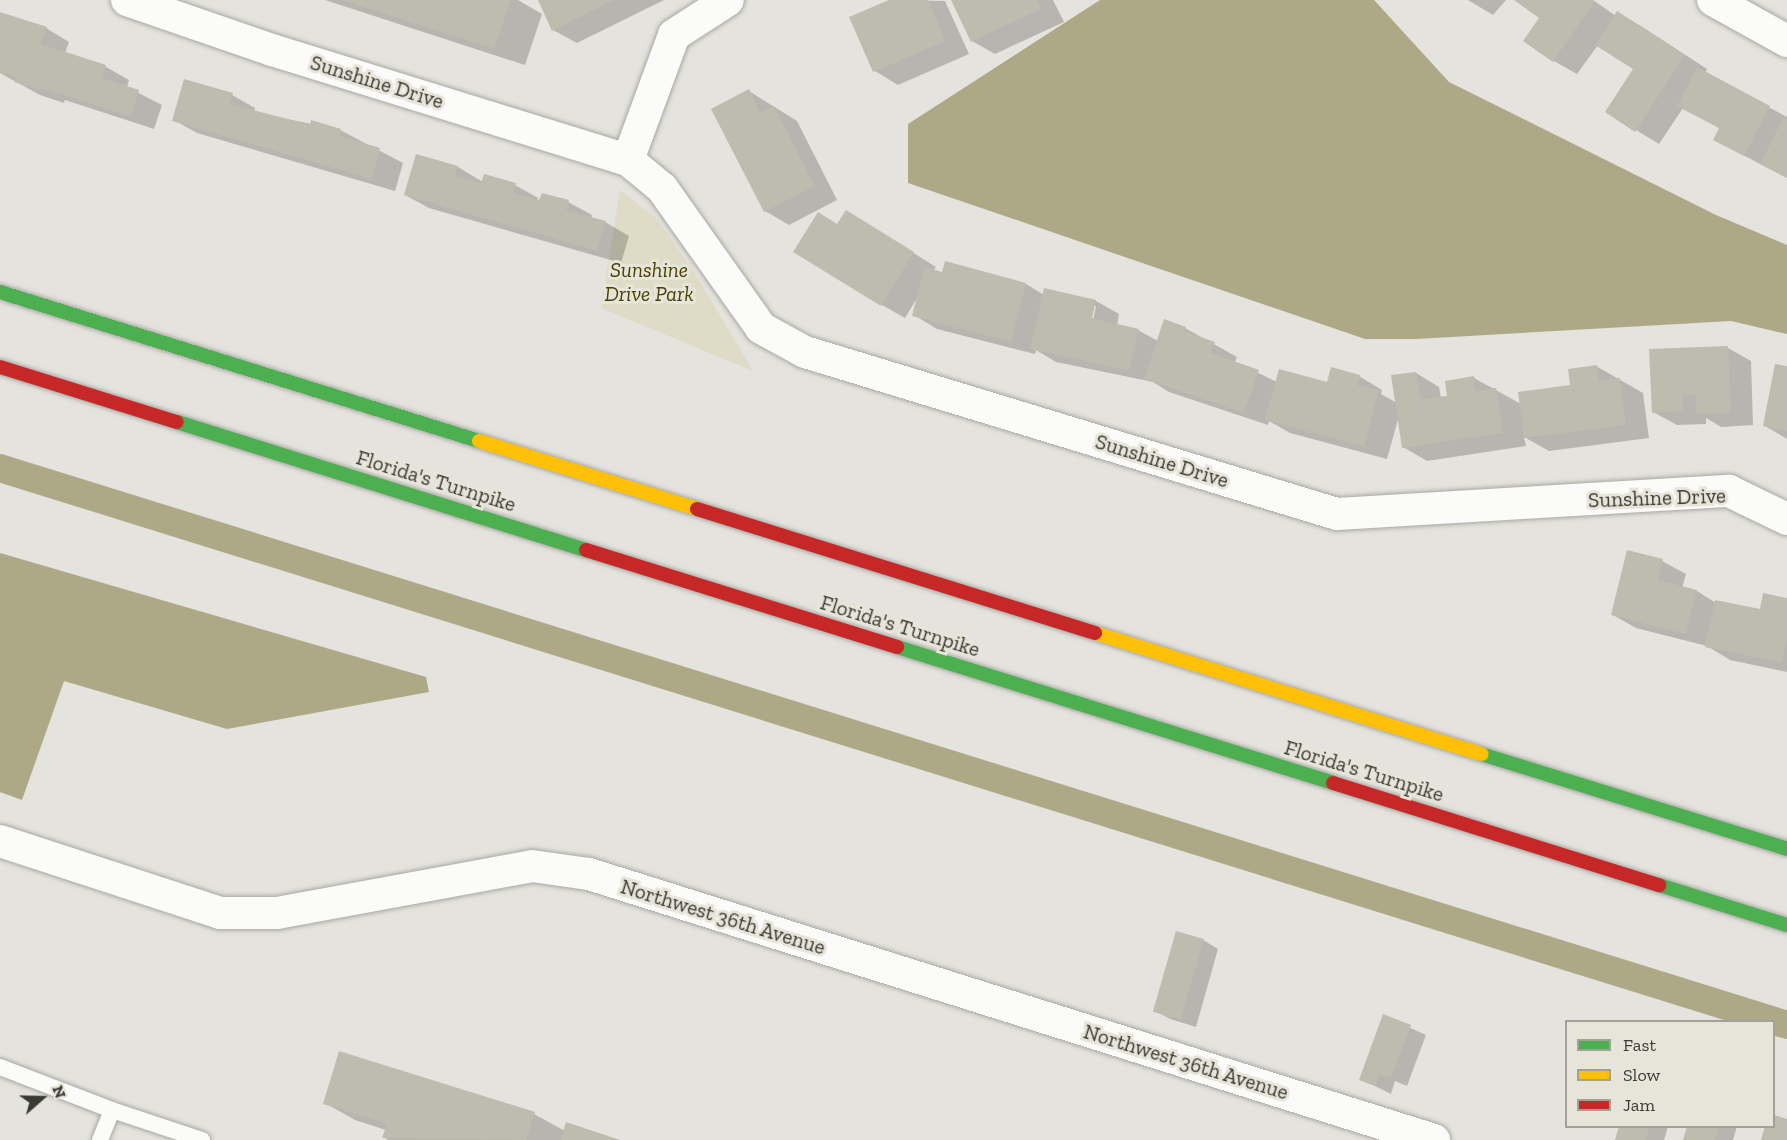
<!DOCTYPE html>
<style>
body{margin:0}
#map{position:relative;width:1787px;height:1140px;overflow:hidden;background:#e4e3dd;font-family:"Zilla Slab",serif}
div>[style]{position:absolute}
[style*='--x']{left:calc(var(--x)*1px);top:calc(var(--y)*1px);width:calc(var(--w)*1px);rotate:calc(var(--a)*1deg)}
.green>*{inset:0;background:#dedbc6}
.water>*{inset:0;background:#ada886}
.shadow>*{inset:0;background:#0003}
.canal>*{height:28px;margin:-14px;padding:0 14px;transform-origin:14px;border-radius:14px;background:#ada886}
.building>*{inset:0;background:#bebbaf;transform-origin:0 0}
.roads{filter:drop-shadow(0 0 2px #a9a8a4) drop-shadow(0 0 2px #a9a8a4)}
.lane>*{height:16px;margin:-8px;padding:0 8px;transform-origin:8px;border-radius:8px;background:#fbfbfa}
.street>*{height:32px;margin:-16px;padding:0 16px;transform-origin:16px;border-radius:16px;background:#fbfbfa}
.fast>*{height:14px;margin:-7px;padding:0 7px;transform-origin:7px;border-radius:7px;background:#4caf50}
.slow>*{height:14px;margin:-7px;padding:0 7px;transform-origin:7px;border-radius:7px;background:#ffc107}
.jam>*{height:14px;margin:-7px;padding:0 7px;transform-origin:7px;border-radius:7px;background:#c62828}
span{translate:-50% -50%;white-space:nowrap;text-align:center;line-height:1.15;-webkit-text-stroke:6px #e7e5da;paint-order:stroke}
.street-label{font-size:21px;color:#3b3b36}
.park-label{font-size:21px;color:#494001;font-style:italic}
.legend{position:absolute;left:1565px;top:1020px;width:210px;height:108px;box-sizing:border-box;background:#e7e5da;border:2px solid #a2a198;margin:0;padding:8px 10px;list-style:none;font-size:18px;color:#3b3b36}
.legend li{display:flex;align-items:center;gap:12px;height:30px}
.legend b{width:30px;border:2px solid #a2a198}
.north{position:absolute;left:12px;top:1068px;width:60px;height:60px;-webkit-text-stroke:4px #e7e5da;paint-order:stroke;rotate:70deg;font-size:16px;font-weight:700;line-height:24px;text-align:center;color:#3b3b36}
.north::after{content:'';display:block;margin:auto;width:21px;height:27px;background:#3b3b36;clip-path:polygon(50% 0,100% 100%,50% 72%,0 100%)}
</style>
<div id="map">
<div class="green">
<div style="clip-path:polygon(620px 190px,657px 219px,696px 275px,753px 371px,601px 308px)"></div>
</div>
<div class="water">
<div style="clip-path:polygon(1100px 0,1374px 0,1449px 82px,1716px 215px,1787px 245px,1787px 334px,1731px 321px,1416px 339px,1365px 339px,908px 183px,908px 124px)"></div>
<div style="clip-path:polygon(0 553px,426px 677px,429px 692px,227px 729px,64px 681px,22px 800px,0 792px)"></div>
</div>
<div class="shadow">
<div style="clip-path:polygon(325px 0,518px 0,542px 14px,525px 65px)"></div>
<div style="clip-path:polygon(540px 0,664px 0,577px 43px,553px 30px)"></div>
<div style="clip-path:polygon(893px 0,945px 1px,969px 54px,898px 85px,875px 71px)"></div>
<div style="clip-path:polygon(952px 0,1053px 0,1064px 22px,995px 54px,972px 41px)"></div>
<div style="clip-path:polygon(1468px 0,1506px 0,1493px 15px)"></div>
<div style="clip-path:polygon(1516px 0,1593px 0,1616px 16px,1617px 13px,1641px 26px,1707px 69px,1705px 73px,1787px 117px,1787px 178px,1739px 153px,1721px 129px,1683px 108px,1659px 144px,1636px 130px,1607px 111px,1635px 69px,1598px 45px,1577px 74px,1554px 61px,1525px 41px,1541px 18px)"></div>
<div style="clip-path:polygon(0 13px,46px 28px,69px 42px,65px 53px,106px 67px,129px 80px,127px 87px,162px 105px,154px 129px,65px 100px,64px 103px,40px 95px,0 73px)"></div>
<div style="clip-path:polygon(749px 91px,797px 121px,837px 200px,789px 225px,765px 211px)"></div>
<div style="clip-path:polygon(232px 95px,255px 108px,254px 112px,340px 130px,403px 163px,395px 191px,197px 133px,174px 120px)"></div>
<div style="clip-path:polygon(458px 167px,483px 182px,515px 185px,538px 198px,537px 201px,568px 202px,592px 215px,591px 218px,605px 222px,629px 236px,621px 263px,429px 208px,405px 195px)"></div>
<div style="clip-path:polygon(evenodd,838px 225px,869px 225px,936px 267px,933px 271px,943px 274px,946px 263px,1026px 284px,1044px 295px,1096px 301px,1119px 314px,1117px 325px,1138px 330px,1158px 341px,1185px 328px,1237px 357px,1235px 362px,1277px 382px,1328px 384px,1359px 376px,1382px 390px,1381px 394px,1397px 403px,1416px 373px,1439px 387px,1441px 398px,1449px 397px,1474px 378px,1521px 404px,1571px 386px,1596px 366px,1643px 393px,1649px 438px,1549px 451px,1524px 437px,1526px 446px,1427px 461px,1403px 447px,1399px 416px,1387px 459px,1290px 433px,1269px 421px,1268px 425px,1169px 392px,1153px 382px,1056px 362px,1036px 350px,1035px 354px,937px 329px,914px 315px,917px 298px,905px 318px,882px 305px,838px 225px,1093px 306px,1096px 306px,1092px 326px,1089px 325px,1093px 306px)"></div>
<div style="clip-path:polygon(1728px 348px,1751px 361px,1753px 425px,1721px 427px,1706px 418px,1706px 424px,1677px 425px,1653px 412px)"></div>
<div style="clip-path:polygon(1787px 368px,1787px 439px,1765px 426px)"></div>
<div style="clip-path:polygon(1662px 561px,1686px 574px,1682px 588px,1697px 591px,1716px 603px,1761px 611px,1787px 600px,1787px 672px,1730px 660px,1707px 646px,1636px 628px,1613px 615px)"></div>
<div style="clip-path:polygon(1203px 940px,1218px 949px,1196px 1027px,1170px 1019px,1154px 1010px)"></div>
<div style="clip-path:polygon(1384px 1016px,1426px 1035px,1407px 1086px,1395px 1081px,1391px 1094px,1361px 1079px)"></div>
<div style="clip-path:polygon(325px 1103px,534px 1114px,565px 1131px,616px 1140px,388px 1140px,384px 1137px,386px 1130px,355px 1120px)"></div>
<div style="clip-path:polygon(1621px 1126px,1668px 1126px,1664px 1140px,1617px 1140px)"></div>
<div style="clip-path:polygon(1689px 1126px,1737px 1126px,1733px 1140px,1685px 1140px)"></div>
</div>
<div class="canal">
<div style="--x:0;--y:468;--w:1872;--a:17.31"></div>
</div>
<div class="building">
<div style="clip-path:polygon(342px 0,511px 0,494px 49px)"></div>
<div style="clip-path:polygon(538px 0,614px 0,552px 31px)"></div>
<div style="clip-path:polygon(889px 0,928px 0,946px 41px,873px 72px,849px 17px)"></div>
<div style="clip-path:polygon(951px 0,1037px 0,1041px 9px,971px 42px)"></div>
<div style="clip-path:polygon(1514px 0,1591px 0,1594px 2px,1553px 62px,1523px 41px,1539px 18px)"></div>
<div style="clip-path:polygon(1617px 11px,1685px 55px,1635px 132px,1605px 112px,1633px 69px,1595px 45px)"></div>
<div style="clip-path:polygon(0 12px,47px 27px,41px 44px,106px 65px,102px 78px,139px 90px,131px 117px,42px 88px,41px 91px,14px 82px,16px 77px,0 72px)"></div>
<div style="clip-path:polygon(1697px 67px,1770px 106px,1744px 156px,1713px 140px,1719px 128px,1677px 106px)"></div>
<div style="clip-path:polygon(184px 79px,233px 93px,230px 104px,310px 125px,311px 120px,341px 129px,339px 136px,380px 148px,372px 179px,172px 121px)"></div>
<div style="clip-path:polygon(749px 89px,760px 112px,774px 106px,815px 186px,764px 212px,711px 109px)"></div>
<div style="clip-path:polygon(1783px 118px,1787px 120px,1787px 178px,1760px 164px)"></div>
<div style="clip-path:polygon(416px 154px,458px 166px,455px 176px,481px 183px,484px 174px,516px 183px,513px 193px,539px 200px,542px 193px,569px 200px,566px 210px,606px 221px,597px 251px,404px 195px)"></div>
<div style="clip-path:polygon(846px 210px,914px 252px,881px 306px,793px 252px,818px 212px,837px 224px)"></div>
<div style="clip-path:polygon(945px 261px,1026px 283px,1011px 342px,912px 316px,924px 267px,942px 272px)"></div>
<div style="clip-path:polygon(1044px 288px,1096px 300px,1092px 318px,1139px 329px,1129px 371px,1030px 349px)"></div>
<div style="clip-path:polygon(1164px 319px,1186px 327px,1184px 331px,1215px 342px,1211px 353px,1259px 370px,1244px 413px,1144px 379px)"></div>
<div style="clip-path:polygon(1728px 346px,1731px 413px,1696px 414px,1695px 395px,1683px 395px,1684px 411px,1652px 413px,1649px 349px)"></div>
<div style="clip-path:polygon(1775px 364px,1787px 366px,1787px 431px,1763px 426px)"></div>
<div style="clip-path:polygon(1597px 365px,1599px 380px,1620px 378px,1626px 425px,1524px 438px,1518px 392px,1570px 385px,1568px 369px)"></div>
<div style="clip-path:polygon(1331px 367px,1360px 375px,1357px 385px,1379px 390px,1364px 447px,1265px 420px,1279px 369px,1327px 382px)"></div>
<div style="clip-path:polygon(1416px 372px,1421px 399px,1447px 396px,1445px 381px,1474px 376px,1476px 391px,1496px 388px,1503px 433px,1402px 448px,1391px 375px)"></div>
<div style="clip-path:polygon(1627px 550px,1663px 559px,1658px 580px,1697px 590px,1686px 634px,1611px 615px)"></div>
<div style="clip-path:polygon(1763px 593px,1787px 598px,1787px 639px,1782px 663px,1705px 647px,1715px 600px,1760px 609px)"></div>
<div style="left:1176px;top:931px;width:29px;height:84px;rotate:16deg"></div>
<div style="clip-path:polygon(1383px 1014px,1411px 1025px,1391px 1078px,1379px 1074px,1375px 1086px,1359px 1080px)"></div>
<div style="clip-path:polygon(339px 1051px,535px 1112px,526px 1140px,382px 1138px,387px 1124px,323px 1104px)"></div>
<div style="clip-path:polygon(1774px 1115px,1787px 1119px,1787px 1140px,1761px 1140px,1765px 1126px,1774px 1126px)"></div>
<div style="clip-path:polygon(566px 1122px,620px 1140px,561px 1140px)"></div>
<div style="clip-path:polygon(1619px 1126px,1650px 1126px,1646px 1140px,1615px 1140px)"></div>
<div style="clip-path:polygon(1687px 1126px,1719px 1126px,1715px 1140px,1683px 1140px)"></div>
</div>
<div class="roads">
<div class="lane">
<div style="--x:0;--y:1067;--w:120;--a:21"></div>
<div style="--x:112;--y:1110;--w:95;--a:18.4"></div>
<div style="--x:100;--y:1140;--w:32;--a:-68"></div>
</div>
<div class="street">
<div style="--x:127;--y:0;--w:153;--a:19"></div>
<div style="--x:272;--y:50;--w:373;--a:17.2"></div>
<div style="--x:628;--y:160;--w:44;--a:39.5"></div>
<div style="--x:662;--y:188;--w:171;--a:54.7"></div>
<div style="--x:761;--y:328;--w:50;--a:28.6"></div>
<div style="--x:805;--y:352;--w:556;--a:16.94"></div>
<div style="--x:1337;--y:514;--w:393;--a:-3.4"></div>
<div style="--x:1729;--y:491;--w:64;--a:25.8"></div>
<div style="--x:1713;--y:0;--w:85;--a:29"></div>
<div style="--x:628;--y:160;--w:133;--a:-69.8"></div>
<div style="--x:674;--y:35;--w:64;--a:-32.9"></div>
<div style="--x:0;--y:841;--w:231;--a:18.1"></div>
<div style="--x:220;--y:913;--w:57;--a:0"></div>
<div style="--x:277;--y:913;--w:259;--a:-10.4"></div>
<div style="--x:532;--y:866;--w:58;--a:8"></div>
<div style="--x:589;--y:874;--w:886;--a:17.47"></div>
</div>
<div class="fast">
<div style="--x:0;--y:292;--w:502;--a:17.28"></div>
<div style="--x:177;--y:422;--w:429;--a:17.4"></div>
<div style="--x:897;--y:647;--w:457;--a:17.3"></div>
<div style="--x:1481;--y:754;--w:320;--a:17.2"></div>
<div style="--x:1659;--y:885;--w:134;--a:17.4"></div>
</div>
<div class="slow">
<div style="--x:479;--y:441;--w:228;--a:17.3"></div>
<div style="--x:1095;--y:633;--w:405;--a:17.4"></div>
</div>
<div class="jam">
<div style="--x:0;--y:367;--w:185;--a:17.3"></div>
<div style="--x:697;--y:509;--w:417;--a:17.3"></div>
<div style="--x:586;--y:550;--w:326;--a:17.3"></div>
<div style="--x:1333;--y:783;--w:342;--a:17.4"></div>
</div>
</div>
<div class="street-label">
<span style="left:377px;top:82px;rotate:17deg">Sunshine Drive</span>
<span style="left:1162px;top:461px;rotate:17deg">Sunshine Drive</span>
<span style="left:436px;top:481px;rotate:17deg">Florida's Turnpike</span>
<span style="left:1657px;top:498px;rotate:-2deg">Sunshine Drive</span>
<span style="left:900px;top:626px;rotate:17deg">Florida's Turnpike</span>
<span style="left:1364px;top:771px;rotate:17deg">Florida's Turnpike</span>
<span style="left:723px;top:917px;rotate:17deg">Northwest 36th Avenue</span>
<span style="left:1186px;top:1062px;rotate:17deg">Northwest 36th Avenue</span>
</div>
<div class="park-label">
<span style="left:649px;top:282px">Sunshine<br>Drive Park</span>
</div>
<ul class="legend">
<li><b style="height:8px;background:#4caf50"></b>Fast</li>
<li><b style="height:8px;background:#ffc107"></b>Slow</li>
<li><b style="height:8px;background:#c62828"></b>Jam</li>
</ul>
<div class="north">N</div>
</div>
